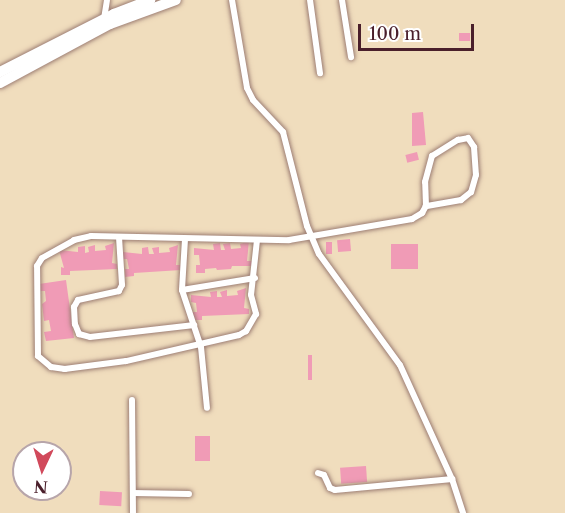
<!DOCTYPE html>
<style>
body{margin:0}
#map{position:relative;width:565px;height:513px;overflow:hidden;background:#f0ddbd;font-family:"Libre Caslon Text",serif}
div>[style]{position:absolute}
[style*='--x']{left:calc(var(--x)*1px);top:calc(var(--y)*1px);width:calc(var(--w)*1px);rotate:calc(var(--a)*1deg)}
.building>*{inset:0;background:#f09bb6;transform-origin:0 0}
.roads{filter:drop-shadow(0 0 2px #9d7e74) drop-shadow(0 0 2px #9d7e74)}
.minor>*{height:6px;margin:-3px;padding:0 3px;transform-origin:3px;border-radius:3px;background:#fff}
.trunk>*{height:10px;margin:-5px;padding:0 5px;transform-origin:5px;border-radius:5px;background:#fff}
span{translate:-50% -50%;white-space:nowrap;text-align:center;line-height:1.15;-webkit-text-stroke:5px #fff;paint-order:stroke}
.north{position:absolute;left:12px;top:441px;width:60px;height:60px;box-sizing:border-box;background:#fff;border:2px solid #b7a5aa;border-radius:50%;rotate:184deg;font-size:16px;font-weight:700;line-height:24px;text-align:center;color:#4a1f2b}
.north::after{content:'';display:block;margin:auto;width:21px;height:27px;background:#d1495b;clip-path:polygon(50% 0,100% 100%,50% 72%,0 100%)}
.scale{position:absolute;left:358px;top:24px;width:116px;height:27px;box-sizing:border-box;border:3px solid #4a1f2b;border-top:0;padding-left:8px;font-size:18px;line-height:21px;white-space:nowrap;color:#4a1f2b;-webkit-text-stroke:4px #fff;paint-order:stroke}
</style>
<div id="map">
<div class="building">
<div style="left:459px;top:33px;width:11px;height:8px"></div>
<div style="clip-path:polygon(423px 112px,426px 145px,412px 146px,412px 113px)"></div>
<div style="left:417px;top:152px;width:8px;height:12px;rotate:76deg"></div>
<div style="left:350px;top:239px;width:12px;height:13px;rotate:85deg"></div>
<div style="clip-path:polygon(249px 241px,247px 261px,252px 261px,252px 266px,232px 266px,231px 269px,217px 270px,216px 268px,205px 269px,205px 273px,196px 273px,196px 265px,200px 265px,199px 255px,194px 255px,194px 248px,214px 250px,213px 244px,220px 243px,221px 250px,225px 250px,223px 244px,230px 243px,231px 249px,241px 248px,240px 244px)"></div>
<div style="left:326px;top:242px;width:6px;height:12px"></div>
<div style="clip-path:polygon(114px 243px,112px 263px,117px 264px,117px 269px,70px 271px,70px 275px,61px 275px,61px 267px,64px 268px,59px 250px,78px 252px,78px 247px,85px 246px,85px 253px,89px 252px,88px 247px,95px 245px,95px 251px,106px 250px,105px 246px)"></div>
<div style="left:391px;top:244px;width:27px;height:25px"></div>
<div style="clip-path:polygon(178px 245px,176px 265px,181px 265px,181px 270px,134px 273px,134px 276px,125px 277px,125px 269px,129px 269px,127px 259px,123px 259px,123px 252px,142px 254px,142px 248px,148px 247px,149px 254px,154px 254px,152px 248px,159px 247px,159px 253px,170px 252px,169px 248px)"></div>
<div style="clip-path:polygon(66px 280px,74px 338px,46px 341px,44px 332px,51px 331px,49px 320px,44px 321px,42px 304px,46px 301px,45px 291px,40px 291px,39px 284px)"></div>
<div style="clip-path:polygon(246px 288px,244px 308px,249px 309px,249px 314px,202px 316px,202px 320px,193px 320px,193px 312px,197px 312px,196px 303px,191px 302px,191px 295px,211px 297px,210px 292px,217px 291px,217px 297px,222px 297px,220px 292px,227px 290px,227px 296px,238px 295px,237px 291px)"></div>
<div style="left:308px;top:355px;width:4px;height:25px"></div>
<div style="left:195px;top:436px;width:15px;height:25px"></div>
<div style="left:366px;top:466px;width:16px;height:26px;rotate:86deg"></div>
<div style="left:100px;top:491px;width:22px;height:14px;rotate:3deg"></div>
</div>
<div class="roads">
<div class="minor">
<div style="--x:232;--y:0;--w:89;--a:80.3"></div>
<div style="--x:247;--y:88;--w:13;--a:63"></div>
<div style="--x:253;--y:100;--w:44;--a:46.8"></div>
<div style="--x:283;--y:132;--w:97;--a:75.7"></div>
<div style="--x:307;--y:226;--w:30;--a:67"></div>
<div style="--x:319;--y:254;--w:137;--a:53.9"></div>
<div style="--x:400;--y:365;--w:125;--a:65.5"></div>
<div style="--x:452;--y:479;--w:36;--a:72"></div>
<div style="--x:310;--y:0;--w:74;--a:82.2"></div>
<div style="--x:342;--y:0;--w:58;--a:81"></div>
<div style="--x:104;--y:19;--w:19;--a:-81"></div>
<div style="--x:119;--y:237;--w:48;--a:86.4"></div>
<div style="--x:122;--y:285;--w:7;--a:117"></div>
<div style="--x:119;--y:291;--w:42;--a:167.6"></div>
<div style="--x:78;--y:300;--w:8;--a:120"></div>
<div style="--x:74;--y:307;--w:17;--a:87"></div>
<div style="--x:75;--y:324;--w:11;--a:68"></div>
<div style="--x:79;--y:334;--w:11;--a:15"></div>
<div style="--x:90;--y:337;--w:105;--a:-6.6"></div>
<div style="--x:185;--y:239;--w:51;--a:93.4"></div>
<div style="--x:182;--y:290;--w:60;--a:71.6"></div>
<div style="--x:201;--y:347;--w:61;--a:84.4"></div>
<div style="--x:257;--y:240;--w:55;--a:96.2"></div>
<div style="--x:251;--y:295;--w:20;--a:75"></div>
<div style="--x:256;--y:314;--w:20;--a:120"></div>
<div style="--x:246;--y:331;--w:8;--a:150"></div>
<div style="--x:239;--y:335;--w:116;--a:167"></div>
<div style="--x:126;--y:361;--w:62;--a:172.5"></div>
<div style="--x:65;--y:369;--w:14;--a:-172"></div>
<div style="--x:51;--y:367;--w:17;--a:-140"></div>
<div style="--x:38;--y:356;--w:90;--a:-90.6"></div>
<div style="--x:37;--y:266;--w:9;--a:-58"></div>
<div style="--x:42;--y:258;--w:37;--a:-29"></div>
<div style="--x:74;--y:240;--w:17;--a:-13"></div>
<div style="--x:91;--y:236;--w:198;--a:1.2"></div>
<div style="--x:289;--y:240;--w:125;--a:-9.7"></div>
<div style="--x:412;--y:219;--w:12;--a:-31"></div>
<div style="--x:422;--y:213;--w:8;--a:-60"></div>
<div style="--x:426;--y:206;--w:24;--a:-92"></div>
<div style="--x:425;--y:182;--w:27;--a:-75"></div>
<div style="--x:432;--y:156;--w:31;--a:-32"></div>
<div style="--x:458;--y:140;--w:10;--a:-11"></div>
<div style="--x:468;--y:138;--w:11;--a:56"></div>
<div style="--x:474;--y:147;--w:28;--a:86"></div>
<div style="--x:476;--y:175;--w:18;--a:106"></div>
<div style="--x:471;--y:192;--w:13;--a:141"></div>
<div style="--x:461;--y:200;--w:36;--a:170"></div>
<div style="--x:182;--y:290;--w:74;--a:-9.3"></div>
<div style="--x:132;--y:400;--w:113;--a:89.5"></div>
<div style="--x:318;--y:473;--w:6;--a:18"></div>
<div style="--x:324;--y:475;--w:14;--a:65"></div>
<div style="--x:330;--y:488;--w:5;--a:22"></div>
<div style="--x:335;--y:490;--w:118;--a:-5.4"></div>
<div style="--x:133;--y:493;--w:56;--a:1"></div>
</div>
<div class="trunk">
<div style="--x:0;--y:72;--w:128;--a:-27"></div>
<div style="--x:114;--y:14;--w:39;--a:-21"></div>
<div style="--x:0;--y:83;--w:125;--a:-28.2"></div>
<div style="--x:110;--y:24;--w:70;--a:-20"></div>
</div>
</div>
<div class="north">N</div>
<div class="scale">100 m</div>
</div>
